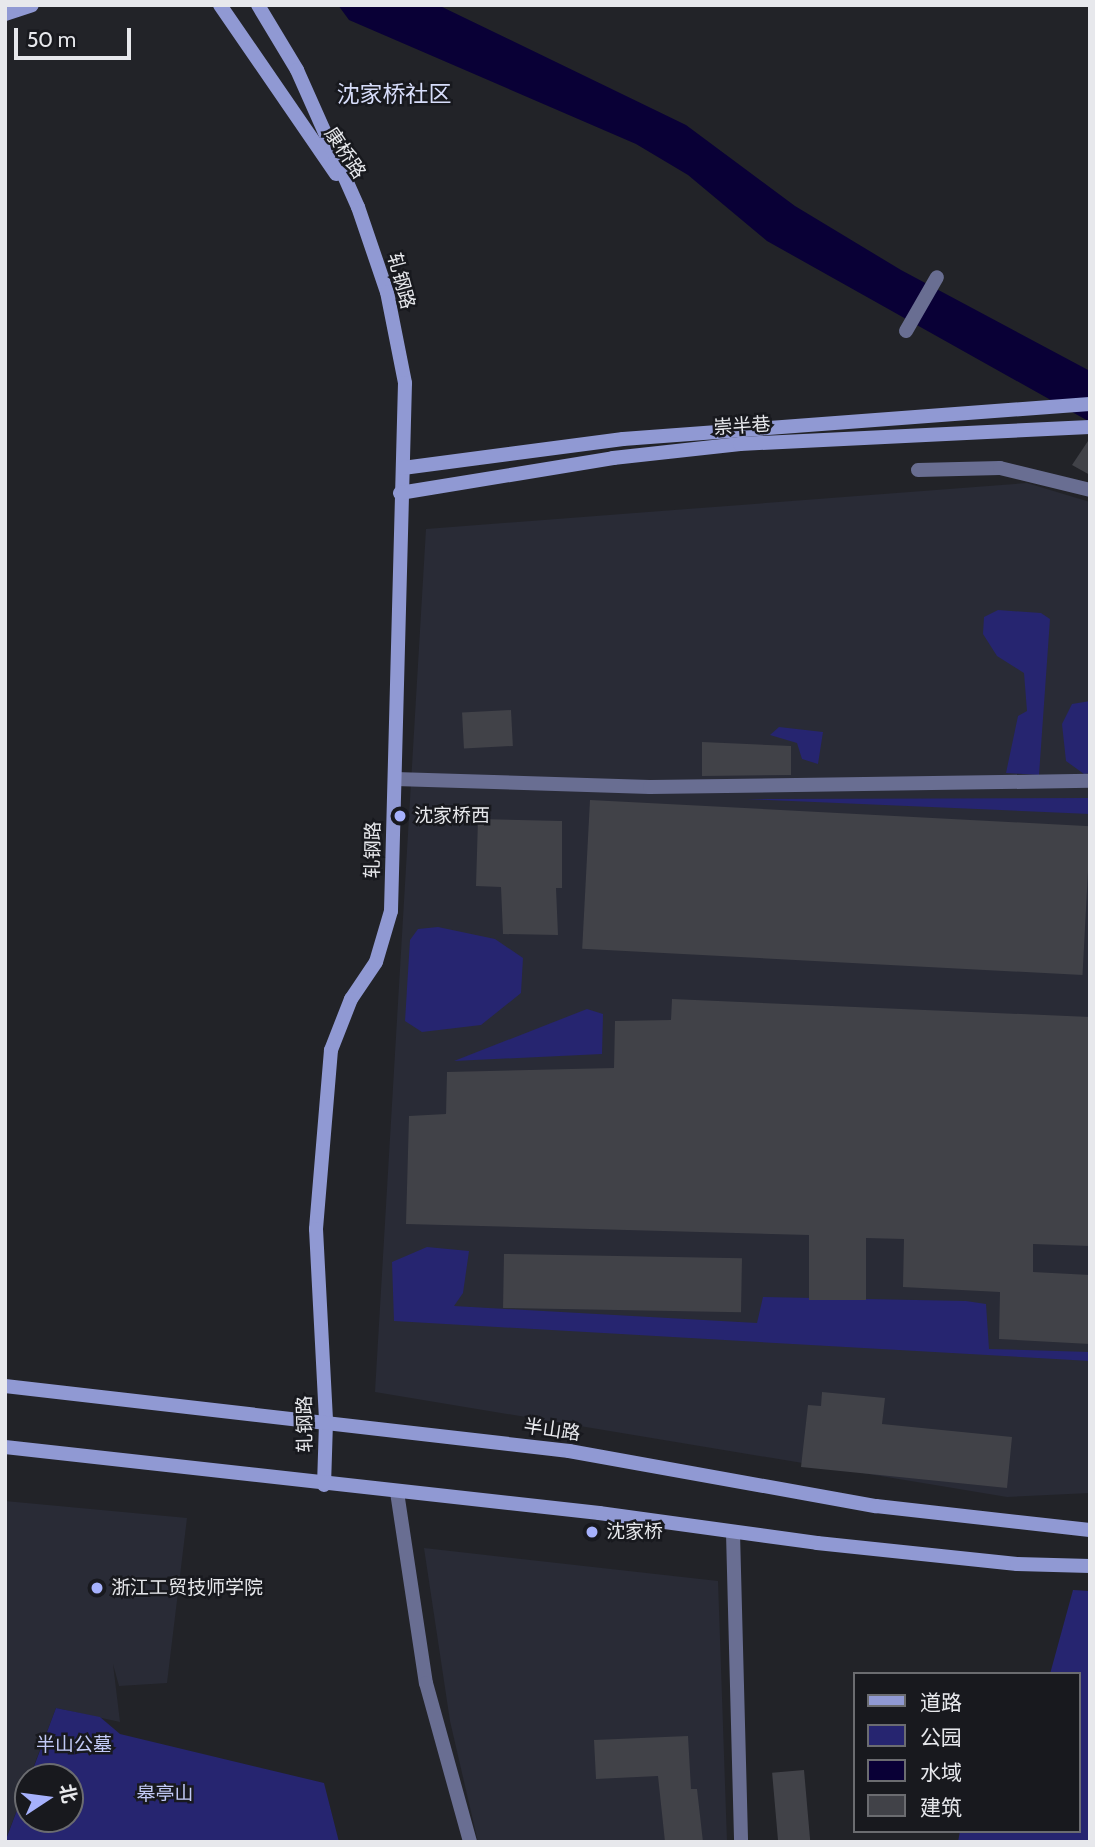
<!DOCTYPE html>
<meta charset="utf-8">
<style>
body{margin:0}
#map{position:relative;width:1095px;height:1847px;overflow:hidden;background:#222328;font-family:Cabin,"Noto Sans SC",sans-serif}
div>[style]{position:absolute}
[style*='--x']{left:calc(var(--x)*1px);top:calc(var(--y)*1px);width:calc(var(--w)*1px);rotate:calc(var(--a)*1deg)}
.built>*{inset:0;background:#292b36}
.green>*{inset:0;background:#262570}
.water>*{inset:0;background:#090036}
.building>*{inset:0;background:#414248;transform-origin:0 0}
.street>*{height:14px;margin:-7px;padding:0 7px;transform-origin:7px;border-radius:7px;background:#696e92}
.secondary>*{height:14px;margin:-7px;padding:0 7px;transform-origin:7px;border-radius:7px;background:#9099d3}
.dots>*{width:19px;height:19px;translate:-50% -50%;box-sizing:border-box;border:4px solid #18191e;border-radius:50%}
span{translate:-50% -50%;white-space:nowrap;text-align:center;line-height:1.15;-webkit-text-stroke:5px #18191e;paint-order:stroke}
.street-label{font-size:19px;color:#e7e8ec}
.poi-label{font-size:19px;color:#e7e8ec}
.left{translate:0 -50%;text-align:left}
.park-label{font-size:19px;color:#c2caf6}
.quarter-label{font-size:23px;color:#d7ddfa}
.frame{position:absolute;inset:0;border:7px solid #e7e8ec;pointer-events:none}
.legend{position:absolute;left:853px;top:1672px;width:228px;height:161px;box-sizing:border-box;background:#18191e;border:2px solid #6b6c70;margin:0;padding:9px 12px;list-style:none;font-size:21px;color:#e7e8ec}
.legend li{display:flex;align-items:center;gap:14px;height:35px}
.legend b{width:35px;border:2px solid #6b6c70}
.north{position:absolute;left:14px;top:1763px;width:70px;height:70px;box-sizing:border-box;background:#18191e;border:2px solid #6b6c70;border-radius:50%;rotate:77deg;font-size:19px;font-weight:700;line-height:28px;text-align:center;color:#e7e8ec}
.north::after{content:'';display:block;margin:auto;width:24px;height:32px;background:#a6b1fc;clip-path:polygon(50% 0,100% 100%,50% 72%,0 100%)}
.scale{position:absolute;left:14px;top:28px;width:117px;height:32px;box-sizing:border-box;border:4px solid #e7e8ec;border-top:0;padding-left:9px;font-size:21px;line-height:24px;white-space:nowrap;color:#e7e8ec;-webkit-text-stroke:5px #18191e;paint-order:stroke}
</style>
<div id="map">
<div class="built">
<div style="clip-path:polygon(1027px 483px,1090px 502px,1090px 1493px,1007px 1497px,375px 1392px,426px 529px)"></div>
<div style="clip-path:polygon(5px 1501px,187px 1518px,167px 1683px,119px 1686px,113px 1664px,120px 1722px,56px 1708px,5px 1841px)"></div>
<div style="clip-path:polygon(424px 1548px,718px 1581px,727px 1842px,478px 1842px,450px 1721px)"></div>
</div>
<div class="green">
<div style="clip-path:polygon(998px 610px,1041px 613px,1050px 619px,1039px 775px,1006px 773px,1018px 716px,1027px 711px,1024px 673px,997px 656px,983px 634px,984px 617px)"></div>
<div style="clip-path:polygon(1090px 701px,1090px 773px,1084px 774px,1066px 761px,1062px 724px,1072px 704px)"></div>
<div style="clip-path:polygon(779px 727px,823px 732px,818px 764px,802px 759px,797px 743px,770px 735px)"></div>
<div style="clip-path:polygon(1090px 798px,1090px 814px,746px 799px)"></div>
<div style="clip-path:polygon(438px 927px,495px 939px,523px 958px,521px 993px,481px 1025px,422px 1032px,405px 1021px,410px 940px,418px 929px)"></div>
<div style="clip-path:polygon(587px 1009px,603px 1014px,602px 1054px,454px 1061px)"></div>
<div style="clip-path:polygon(427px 1247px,469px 1251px,463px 1293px,454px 1306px,757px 1323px,763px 1297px,966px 1301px,986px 1304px,989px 1349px,1090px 1352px,1090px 1361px,394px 1321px,392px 1262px)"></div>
<div style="clip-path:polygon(1073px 1590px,1090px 1591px,1090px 1842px,958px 1842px,960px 1831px,1079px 1831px,1079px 1674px,1050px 1674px)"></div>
<div style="clip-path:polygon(56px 1708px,100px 1717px,120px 1734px,324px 1783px,339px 1842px,5px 1842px,28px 1781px,28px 1819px,70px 1819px,70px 1777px,30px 1777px)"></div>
</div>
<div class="water">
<div style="clip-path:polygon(338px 5px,438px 5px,686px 125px,795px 206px,901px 270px,1090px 371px,1090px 422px,767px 241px,688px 175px,636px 144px,349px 20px)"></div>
</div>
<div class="building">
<div style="clip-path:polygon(1090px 438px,1090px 475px,1072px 465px)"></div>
<div style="left:511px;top:710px;width:36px;height:49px;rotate:87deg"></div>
<div style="clip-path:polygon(702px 742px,791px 746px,791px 775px,702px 776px)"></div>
<div style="left:590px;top:800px;width:501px;height:149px;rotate:3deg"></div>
<div style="clip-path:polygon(478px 819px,562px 821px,562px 888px,556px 888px,558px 935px,503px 934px,501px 887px,476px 886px)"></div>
<div style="clip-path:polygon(672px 999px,1090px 1017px,1090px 1246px,1033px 1244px,1033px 1272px,1090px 1275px,1090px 1344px,999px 1339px,1000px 1292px,903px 1287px,904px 1239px,866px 1238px,866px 1300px,809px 1300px,809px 1235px,406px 1224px,409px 1116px,446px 1114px,447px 1072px,614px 1068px,615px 1021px,671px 1020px)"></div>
<div style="left:504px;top:1254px;width:238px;height:54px;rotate:1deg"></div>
<div style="clip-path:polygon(822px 1392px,885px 1398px,882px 1424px,1012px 1437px,1007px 1488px,801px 1467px,808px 1405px,821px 1406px)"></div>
<div style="clip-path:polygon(688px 1736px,691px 1789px,697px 1789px,703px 1842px,665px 1842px,658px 1776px,596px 1779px,594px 1740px)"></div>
<div style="left:804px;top:1770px;width:72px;height:32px;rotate:85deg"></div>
</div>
<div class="street">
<div style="--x:906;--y:331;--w:62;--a:-60.1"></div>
<div style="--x:918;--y:470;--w:82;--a:-1.4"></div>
<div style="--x:1000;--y:468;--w:93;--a:13.7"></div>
<div style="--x:395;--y:779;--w:255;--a:1.8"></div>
<div style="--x:650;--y:787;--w:440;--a:-0.8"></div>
<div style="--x:397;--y:1492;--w:193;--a:81.4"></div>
<div style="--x:426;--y:1683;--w:165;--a:74.5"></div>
<div style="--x:733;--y:1533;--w:309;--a:88.5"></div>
</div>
<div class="secondary">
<div style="--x:220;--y:5;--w:205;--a:55.5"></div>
<div style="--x:258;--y:5;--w:76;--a:59"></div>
<div style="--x:297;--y:70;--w:150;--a:66"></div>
<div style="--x:358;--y:207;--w:90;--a:71.2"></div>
<div style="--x:387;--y:292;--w:93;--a:78.8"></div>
<div style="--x:405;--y:383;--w:528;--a:91.52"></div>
<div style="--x:391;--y:911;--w:53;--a:106.4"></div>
<div style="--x:376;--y:962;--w:45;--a:124"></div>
<div style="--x:351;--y:999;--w:55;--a:111.4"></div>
<div style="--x:331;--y:1050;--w:180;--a:94.8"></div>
<div style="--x:316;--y:1229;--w:193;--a:87"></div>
<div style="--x:326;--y:1422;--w:63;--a:91.8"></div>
<div style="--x:5;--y:14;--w:28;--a:-18"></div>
<div style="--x:403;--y:468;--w:222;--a:-7.5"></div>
<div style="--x:623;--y:439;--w:468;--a:-4.3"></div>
<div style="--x:400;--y:493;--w:216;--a:-9.3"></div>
<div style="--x:613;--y:458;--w:128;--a:-6.3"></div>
<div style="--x:740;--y:444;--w:350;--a:-2.8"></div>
<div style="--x:5;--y:1386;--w:568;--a:6.57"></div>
<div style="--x:569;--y:1451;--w:312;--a:10.2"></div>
<div style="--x:876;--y:1506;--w:215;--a:6.4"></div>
<div style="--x:5;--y:1447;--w:598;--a:6.34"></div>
<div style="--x:599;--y:1513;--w:220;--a:7.8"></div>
<div style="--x:817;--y:1543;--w:201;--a:6"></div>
<div style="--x:1017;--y:1564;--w:73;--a:1.6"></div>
</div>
<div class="dots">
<div style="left:400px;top:816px;background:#a6b1fc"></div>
<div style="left:592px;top:1532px;background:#a6b1fc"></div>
<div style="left:97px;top:1588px;background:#a6b1fc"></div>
</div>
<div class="street-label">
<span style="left:345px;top:153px;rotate:56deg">康桥路</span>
<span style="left:401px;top:281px;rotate:75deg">轧钢路</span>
<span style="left:742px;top:426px;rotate:-4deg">崇半巷</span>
<span style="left:373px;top:850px;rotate:-89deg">轧钢路</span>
<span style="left:305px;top:1424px;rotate:-91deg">轧钢路</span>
<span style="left:552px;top:1430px;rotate:8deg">半山路</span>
</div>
<div class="poi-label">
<span class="left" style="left:414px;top:816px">沈家桥西</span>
<span class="left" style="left:606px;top:1532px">沈家桥</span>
<span class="left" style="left:111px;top:1588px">浙江工贸技师学院</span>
</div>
<div class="park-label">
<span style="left:74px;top:1745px">半山公墓</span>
<span style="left:165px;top:1794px">皋亭山</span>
</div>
<div class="quarter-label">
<span style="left:394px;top:94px">沈家桥社区</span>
</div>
<div class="frame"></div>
<ul class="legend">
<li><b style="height:9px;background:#9099d3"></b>道路</li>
<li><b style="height:19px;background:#262570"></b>公园</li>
<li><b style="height:19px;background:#090036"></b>水域</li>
<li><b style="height:19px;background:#414248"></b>建筑</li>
</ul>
<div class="north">北</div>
<div class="scale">50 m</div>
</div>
